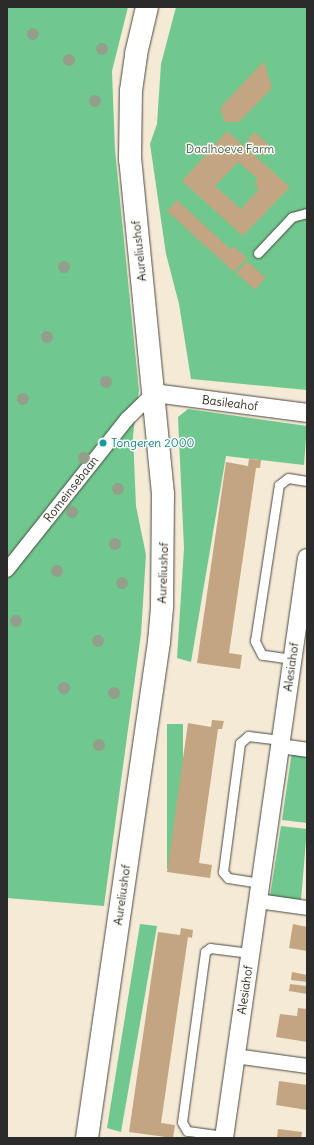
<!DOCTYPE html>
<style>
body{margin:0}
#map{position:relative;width:314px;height:1145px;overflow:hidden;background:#f5ead5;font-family:Delius,sans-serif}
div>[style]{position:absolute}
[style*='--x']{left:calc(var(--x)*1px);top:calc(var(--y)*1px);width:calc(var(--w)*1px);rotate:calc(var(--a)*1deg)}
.green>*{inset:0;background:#70c88e;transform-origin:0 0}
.building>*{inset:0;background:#c4a581;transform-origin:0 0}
.roads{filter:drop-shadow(0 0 1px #494844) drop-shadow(0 0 1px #494844)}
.service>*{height:9px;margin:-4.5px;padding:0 4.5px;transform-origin:4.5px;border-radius:4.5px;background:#fff}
.pedestrian>*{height:14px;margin:-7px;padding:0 7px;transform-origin:7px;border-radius:7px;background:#fff}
.minor>*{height:18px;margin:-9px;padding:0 9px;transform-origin:9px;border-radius:9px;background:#fff}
.tertiary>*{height:22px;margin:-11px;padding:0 11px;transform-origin:11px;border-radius:11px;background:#fff}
.trees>*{width:12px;height:12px;margin:-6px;border-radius:50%;background:#939f8b}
.dots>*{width:11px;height:11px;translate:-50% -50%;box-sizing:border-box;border:2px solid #fdfcf7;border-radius:50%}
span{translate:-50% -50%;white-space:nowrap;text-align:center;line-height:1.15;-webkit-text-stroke:3px #fdfcf7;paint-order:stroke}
.park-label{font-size:12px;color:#43624e}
.street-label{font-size:12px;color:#2b2b2b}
.culture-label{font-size:12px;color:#0d838f}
.left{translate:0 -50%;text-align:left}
.frame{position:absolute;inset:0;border:8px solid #2b2b2b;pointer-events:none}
</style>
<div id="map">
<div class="green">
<div style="clip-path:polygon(7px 7px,128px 7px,112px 71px,115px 150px,139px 391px,133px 435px,136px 506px,146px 555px,141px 634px,104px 906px,7px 898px)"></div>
<div style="clip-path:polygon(176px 7px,307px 7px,307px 390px,191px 379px,179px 304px,166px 254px,150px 144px,157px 124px,161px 64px)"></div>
<div style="clip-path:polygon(188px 409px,307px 426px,304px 465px,226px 456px,191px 662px,177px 658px,184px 548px,178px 417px)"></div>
<div style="left:167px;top:724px;width:16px;height:145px"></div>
<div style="clip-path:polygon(292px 751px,307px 751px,307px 823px,282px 820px)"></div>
<div style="clip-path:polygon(281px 826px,307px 829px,301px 900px,270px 896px)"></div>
<div style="clip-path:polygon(140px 924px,157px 926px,121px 1132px,107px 1128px)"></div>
</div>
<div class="building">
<div style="clip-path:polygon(264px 61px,272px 88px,239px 122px,225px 122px,220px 108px)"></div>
<div style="clip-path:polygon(evenodd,227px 131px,290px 187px,243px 236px,182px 181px,227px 131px,238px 162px,258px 179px,254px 184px,259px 189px,241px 209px,215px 186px,238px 162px)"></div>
<div style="left:255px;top:132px;width:23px;height:12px;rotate:43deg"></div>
<div style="clip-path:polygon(177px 200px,230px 249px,233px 246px,247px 258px,234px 272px,167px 211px)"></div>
<div style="left:247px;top:261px;width:25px;height:16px;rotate:42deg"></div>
<div style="clip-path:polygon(249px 459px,261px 460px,260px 468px,256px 468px,229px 653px,242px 655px,240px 669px,197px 663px,226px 462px,248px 466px)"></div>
<div style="clip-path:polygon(212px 720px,224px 721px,222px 729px,218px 729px,199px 863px,212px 865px,210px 878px,167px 872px,188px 723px,211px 727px)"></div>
<div style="clip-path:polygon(293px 924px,307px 927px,307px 951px,289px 948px)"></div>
<div style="clip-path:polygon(181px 928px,193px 930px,192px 938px,188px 937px,161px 1123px,175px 1125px,173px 1138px,129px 1132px,158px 932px,180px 935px)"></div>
<div style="clip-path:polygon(292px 972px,307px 975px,307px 982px,291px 980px)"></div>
<div style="clip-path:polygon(290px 984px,307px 986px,307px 994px,289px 991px)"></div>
<div style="clip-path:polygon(298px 1008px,307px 1009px,307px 1042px,276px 1037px,280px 1014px,297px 1016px)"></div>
<div style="clip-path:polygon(279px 1081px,307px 1085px,307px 1110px,276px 1105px)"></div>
<div style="clip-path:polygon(278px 1129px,302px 1132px,301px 1138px,277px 1137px)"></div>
</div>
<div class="roads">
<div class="service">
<div style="--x:258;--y:253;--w:50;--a:-46.6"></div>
<div style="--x:292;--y:217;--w:16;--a:-15"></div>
<div style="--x:292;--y:659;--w:30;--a:-172"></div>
<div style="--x:262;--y:655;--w:16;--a:-117"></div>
<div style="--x:255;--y:641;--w:158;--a:-81.3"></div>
<div style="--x:279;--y:485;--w:11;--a:-38"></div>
<div style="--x:288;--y:478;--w:19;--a:9"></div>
<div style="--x:260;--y:883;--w:32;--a:-171"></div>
<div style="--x:228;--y:878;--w:8;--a:-130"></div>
<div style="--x:223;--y:872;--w:130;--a:-82.5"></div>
<div style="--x:240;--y:743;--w:11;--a:-41"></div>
<div style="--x:248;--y:736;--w:33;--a:7"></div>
<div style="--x:224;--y:1136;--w:37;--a:-172"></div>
<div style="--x:187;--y:1131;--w:10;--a:-119"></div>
<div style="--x:182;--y:1122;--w:172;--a:-82.3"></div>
<div style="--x:205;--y:952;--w:6;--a:-39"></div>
<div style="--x:210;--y:948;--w:40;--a:7.1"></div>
</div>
<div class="pedestrian">
<div style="--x:7;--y:570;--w:193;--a:-51.5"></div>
<div style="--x:127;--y:419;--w:37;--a:-44"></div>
<div style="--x:280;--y:746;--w:27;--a:8"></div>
<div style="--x:258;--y:901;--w:49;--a:8.1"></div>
<div style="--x:235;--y:1056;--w:73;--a:7.9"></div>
</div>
<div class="minor">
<div style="--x:154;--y:393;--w:154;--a:7.4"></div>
<div style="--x:224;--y:1138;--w:586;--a:-81.86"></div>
</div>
<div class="tertiary">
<div style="--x:87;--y:1138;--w:501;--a:-81.74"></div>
<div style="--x:159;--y:642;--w:37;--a:-85"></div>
<div style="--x:162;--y:605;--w:111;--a:-89.5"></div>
<div style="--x:163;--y:494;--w:336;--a:-95.6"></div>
<div style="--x:130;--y:160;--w:69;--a:-89.2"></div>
<div style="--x:131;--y:91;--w:37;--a:-82"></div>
<div style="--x:136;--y:54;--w:48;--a:-76.8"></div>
</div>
</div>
<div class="trees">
<div style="left:33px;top:34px"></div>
<div style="left:102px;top:49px"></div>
<div style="left:69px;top:60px"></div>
<div style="left:95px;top:101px"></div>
<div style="left:64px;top:267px"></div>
<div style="left:47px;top:337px"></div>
<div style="left:106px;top:382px"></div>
<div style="left:23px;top:399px"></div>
<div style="left:84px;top:458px"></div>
<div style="left:118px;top:489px"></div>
<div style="left:72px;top:512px"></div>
<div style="left:115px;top:544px"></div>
<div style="left:57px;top:571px"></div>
<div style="left:122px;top:583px"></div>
<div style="left:16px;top:621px"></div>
<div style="left:98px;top:641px"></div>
<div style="left:64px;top:688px"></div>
<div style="left:114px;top:693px"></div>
<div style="left:99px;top:745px"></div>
</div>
<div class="dots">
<div style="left:103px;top:443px;background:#0f9aa8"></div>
</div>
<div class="park-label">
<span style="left:230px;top:149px">Daalhoeve Farm</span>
</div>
<div class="street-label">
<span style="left:139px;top:251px;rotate:-96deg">Aureliushof</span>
<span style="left:230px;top:403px;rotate:7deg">Basileahof</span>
<span style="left:71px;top:489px;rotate:-52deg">Romeinsebaan</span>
<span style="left:163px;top:573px;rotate:-88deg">Aureliushof</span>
<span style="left:291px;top:667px;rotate:-82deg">Alesiahof</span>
<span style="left:122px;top:895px;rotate:-82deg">Aureliushof</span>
<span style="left:245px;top:990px;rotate:-82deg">Alesiahof</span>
</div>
<div class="culture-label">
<span class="left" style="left:111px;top:443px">Tongeren 2000</span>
</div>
<div class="frame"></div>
</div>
